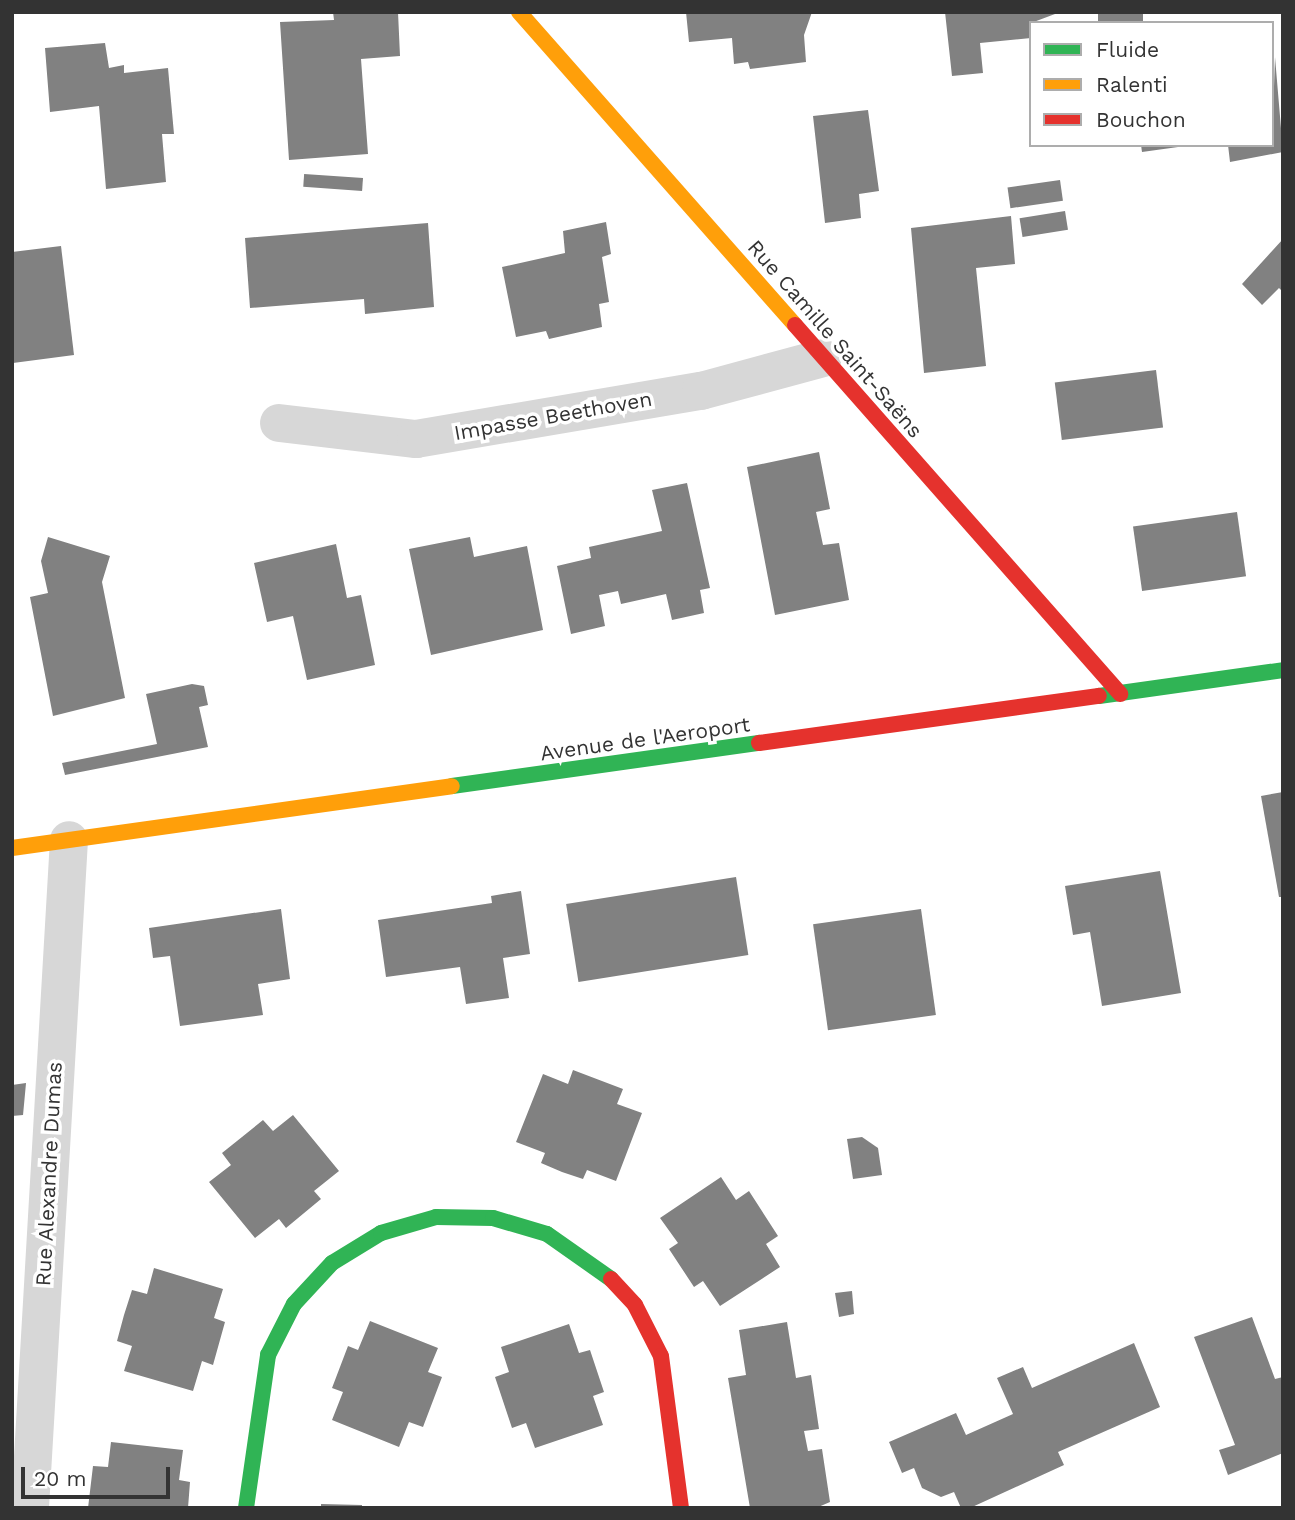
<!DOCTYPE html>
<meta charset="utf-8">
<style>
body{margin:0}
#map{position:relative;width:1295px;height:1520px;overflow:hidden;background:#fff;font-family:"Work Sans",sans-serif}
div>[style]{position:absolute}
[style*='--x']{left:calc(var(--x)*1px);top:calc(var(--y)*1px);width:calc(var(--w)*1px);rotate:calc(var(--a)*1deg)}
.building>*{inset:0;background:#818181;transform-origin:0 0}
.street>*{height:38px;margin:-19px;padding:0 19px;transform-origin:19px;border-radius:19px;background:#d7d7d7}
.fast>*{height:16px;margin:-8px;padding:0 8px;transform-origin:8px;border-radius:8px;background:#30b455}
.slow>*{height:16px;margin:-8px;padding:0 8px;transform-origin:8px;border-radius:8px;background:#ff9f0a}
.jam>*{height:16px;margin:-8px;padding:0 8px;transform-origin:8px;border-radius:8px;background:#e5322d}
span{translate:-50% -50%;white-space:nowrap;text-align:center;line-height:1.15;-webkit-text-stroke:7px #fff;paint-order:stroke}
.street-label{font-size:21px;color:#333}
.frame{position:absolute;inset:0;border:14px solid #333;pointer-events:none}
.legend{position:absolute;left:1029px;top:21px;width:245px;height:126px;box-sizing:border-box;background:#fff;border:2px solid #adadad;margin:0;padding:9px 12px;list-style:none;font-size:21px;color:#333}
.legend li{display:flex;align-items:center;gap:14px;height:35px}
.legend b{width:35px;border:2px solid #adadad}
.scale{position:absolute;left:21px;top:1467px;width:149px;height:32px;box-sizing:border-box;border:4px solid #333;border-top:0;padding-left:9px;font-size:21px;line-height:24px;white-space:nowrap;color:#333;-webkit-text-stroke:5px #fff;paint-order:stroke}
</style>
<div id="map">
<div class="building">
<div style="clip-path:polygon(333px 12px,398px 12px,400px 56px,361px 59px,368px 154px,289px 160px,280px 22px,334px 20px)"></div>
<div style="clip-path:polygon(686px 12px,812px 12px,804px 35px,806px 62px,750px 69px,748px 62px,734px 64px,732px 38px,689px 42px)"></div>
<div style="clip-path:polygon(945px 12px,1055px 12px,1055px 14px,1031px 23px,1031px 38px,980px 43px,983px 73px,952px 76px)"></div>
<div style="left:1098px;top:12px;width:45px;height:11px"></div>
<div style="clip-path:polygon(105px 43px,109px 68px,124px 65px,124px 73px,168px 68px,174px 134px,162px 134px,166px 182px,106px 189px,99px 106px,50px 112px,45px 48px)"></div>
<div style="clip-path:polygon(1275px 57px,1283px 152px,1230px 162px,1228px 145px,1272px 145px)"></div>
<div style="clip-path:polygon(868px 110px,879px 191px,859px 194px,861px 218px,825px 223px,813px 116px)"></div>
<div style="clip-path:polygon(1141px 145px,1178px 145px,1178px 147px,1142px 152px)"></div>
<div style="left:363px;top:178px;width:13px;height:59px;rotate:94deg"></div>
<div style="left:1060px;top:180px;width:21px;height:53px;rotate:82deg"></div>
<div style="left:1065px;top:211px;width:19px;height:46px;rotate:81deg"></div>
<div style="clip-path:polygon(1011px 216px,1015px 264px,976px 268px,986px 366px,924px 373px,911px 228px)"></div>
<div style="clip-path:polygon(606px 222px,611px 254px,602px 257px,609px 302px,599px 304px,602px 327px,549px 339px,546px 331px,516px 337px,502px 267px,565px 253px,563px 231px)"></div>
<div style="clip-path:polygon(428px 223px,434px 307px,365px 314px,364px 299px,250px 308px,245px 238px)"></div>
<div style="clip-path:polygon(1283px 239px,1283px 292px,1279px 288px,1262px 305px,1242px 284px)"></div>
<div style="clip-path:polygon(61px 246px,74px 355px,13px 363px,12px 252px)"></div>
<div style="left:1156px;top:370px;width:58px;height:102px;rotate:83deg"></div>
<div style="clip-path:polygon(819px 452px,830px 509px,816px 512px,823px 545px,839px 543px,849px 600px,775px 615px,747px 467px)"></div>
<div style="clip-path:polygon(687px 483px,710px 588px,700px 590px,704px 613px,672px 620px,666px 594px,621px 604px,618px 591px,599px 595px,605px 626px,571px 634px,557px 566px,591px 558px,589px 547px,662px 531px,652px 490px)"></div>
<div style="left:1237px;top:512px;width:65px;height:105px;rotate:82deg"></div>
<div style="clip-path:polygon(48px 537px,110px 556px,102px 582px,125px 698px,53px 716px,30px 597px,48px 593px,41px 561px)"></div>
<div style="clip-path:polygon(470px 537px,474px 557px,527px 546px,543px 630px,431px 655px,409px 549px)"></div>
<div style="clip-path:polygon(336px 544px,347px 598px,361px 595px,375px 665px,307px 680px,293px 616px,267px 622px,254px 563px)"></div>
<div style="clip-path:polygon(192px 684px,204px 686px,208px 705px,199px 707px,208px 747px,65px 775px,62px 763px,157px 744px,146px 694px)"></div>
<div style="clip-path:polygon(1283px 792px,1283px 897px,1279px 897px,1261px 796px)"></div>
<div style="clip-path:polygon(1160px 871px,1181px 993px,1102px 1006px,1090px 932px,1073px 935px,1065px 886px)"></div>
<div style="left:736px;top:877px;width:79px;height:172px;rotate:81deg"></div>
<div style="clip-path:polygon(521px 891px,530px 954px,503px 958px,509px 998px,466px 1004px,460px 967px,386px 977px,378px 920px,492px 903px,491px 896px)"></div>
<div style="clip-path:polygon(281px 909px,290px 979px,258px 984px,263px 1015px,180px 1026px,170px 956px,153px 958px,149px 928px)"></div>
<div style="left:921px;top:909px;width:107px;height:109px;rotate:82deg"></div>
<div style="clip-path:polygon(573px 1070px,623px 1089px,617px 1104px,642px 1113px,616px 1181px,587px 1170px,583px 1179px,562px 1172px,541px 1163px,545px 1153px,516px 1142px,543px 1074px,568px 1084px)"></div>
<div style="clip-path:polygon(26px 1083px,23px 1115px,12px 1116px,12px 1085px)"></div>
<div style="clip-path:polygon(293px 1115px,339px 1171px,314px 1191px,321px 1199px,286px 1228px,279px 1219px,255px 1238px,209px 1182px,231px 1165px,222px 1153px,242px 1137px,263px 1120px,273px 1131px)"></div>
<div style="clip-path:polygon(862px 1137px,878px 1148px,882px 1175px,853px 1179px,847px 1139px)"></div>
<div style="clip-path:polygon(721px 1177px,736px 1200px,749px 1191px,778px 1236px,766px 1244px,780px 1267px,720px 1306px,703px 1281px,694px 1287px,669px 1249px,678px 1243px,660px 1218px)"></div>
<div style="clip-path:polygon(154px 1268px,223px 1289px,214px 1318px,225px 1322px,213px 1365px,202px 1361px,193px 1391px,124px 1371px,132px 1346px,117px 1341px,124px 1315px,132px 1290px,147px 1294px)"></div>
<div style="clip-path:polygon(852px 1291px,854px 1314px,839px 1317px,835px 1293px)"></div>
<div style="clip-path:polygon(1252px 1317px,1275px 1379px,1283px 1377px,1283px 1453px,1228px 1475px,1219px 1450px,1235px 1445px,1194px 1337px)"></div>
<div style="clip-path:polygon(370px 1321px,438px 1348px,428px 1372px,442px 1377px,423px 1427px,409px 1422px,399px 1447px,332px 1420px,343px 1392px,332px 1388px,348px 1346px,358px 1350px)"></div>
<div style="clip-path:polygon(787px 1322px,796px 1378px,811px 1375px,819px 1429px,804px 1431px,808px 1451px,822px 1449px,830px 1502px,816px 1508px,750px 1508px,728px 1378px,746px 1375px,739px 1330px)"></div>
<div style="clip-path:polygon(569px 1324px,579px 1353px,590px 1350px,604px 1392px,593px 1396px,603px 1425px,535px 1448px,526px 1423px,512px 1428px,495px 1377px,509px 1372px,501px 1347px)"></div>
<div style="clip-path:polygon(1134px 1343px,1160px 1407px,1058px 1452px,1064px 1465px,970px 1508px,961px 1508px,954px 1492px,941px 1497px,922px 1488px,914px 1468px,902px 1473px,889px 1442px,956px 1413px,966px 1435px,1013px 1414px,997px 1378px,1023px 1367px,1032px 1388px)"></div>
<div style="clip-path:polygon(111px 1442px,183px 1450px,179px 1480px,190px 1482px,188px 1508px,88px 1508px,93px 1466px,108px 1467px)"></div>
<div style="clip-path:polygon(321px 1504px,362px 1505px,362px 1508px,321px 1508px)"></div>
</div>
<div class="street">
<div style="--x:279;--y:423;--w:138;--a:6.7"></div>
<div style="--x:416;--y:439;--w:289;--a:-9.6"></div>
<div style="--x:701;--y:391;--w:126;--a:-15.1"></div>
<div style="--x:30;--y:1508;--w:669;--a:-86.66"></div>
</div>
<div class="fast">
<div style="--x:1099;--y:696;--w:186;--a:-8"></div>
<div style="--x:452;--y:786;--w:310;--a:-8"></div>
<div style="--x:246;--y:1508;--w:155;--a:-81.8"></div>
<div style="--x:268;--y:1355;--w:57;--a:-63"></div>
<div style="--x:294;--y:1304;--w:56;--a:-47.2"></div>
<div style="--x:332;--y:1263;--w:57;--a:-31.5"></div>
<div style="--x:381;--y:1233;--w:57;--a:-16.2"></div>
<div style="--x:436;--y:1217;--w:57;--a:1"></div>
<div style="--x:493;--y:1218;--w:56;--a:16.5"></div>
<div style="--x:547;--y:1234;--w:78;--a:35.1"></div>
</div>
<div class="slow">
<div style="--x:519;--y:12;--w:417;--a:48.6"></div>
<div style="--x:12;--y:848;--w:444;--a:-8"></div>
</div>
<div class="jam">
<div style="--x:795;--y:325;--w:492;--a:48.6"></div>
<div style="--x:759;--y:743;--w:343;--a:-7.9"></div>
<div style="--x:611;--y:1279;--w:35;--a:47"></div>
<div style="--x:635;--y:1305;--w:57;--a:63"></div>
<div style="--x:661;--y:1356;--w:153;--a:82.5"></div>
</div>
<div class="street-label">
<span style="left:835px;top:339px;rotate:49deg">Rue Camille Saint-Saëns</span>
<span style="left:553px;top:416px;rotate:-10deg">Impasse Beethoven</span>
<span style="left:645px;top:739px;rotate:-8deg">Avenue de l'Aeroport</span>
<span style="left:49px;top:1174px;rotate:-87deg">Rue Alexandre Dumas</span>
</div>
<div class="frame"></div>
<ul class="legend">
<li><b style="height:9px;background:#30b455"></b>Fluide</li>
<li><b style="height:9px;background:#ff9f0a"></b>Ralenti</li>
<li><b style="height:9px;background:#e5322d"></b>Bouchon</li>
</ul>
<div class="scale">20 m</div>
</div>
